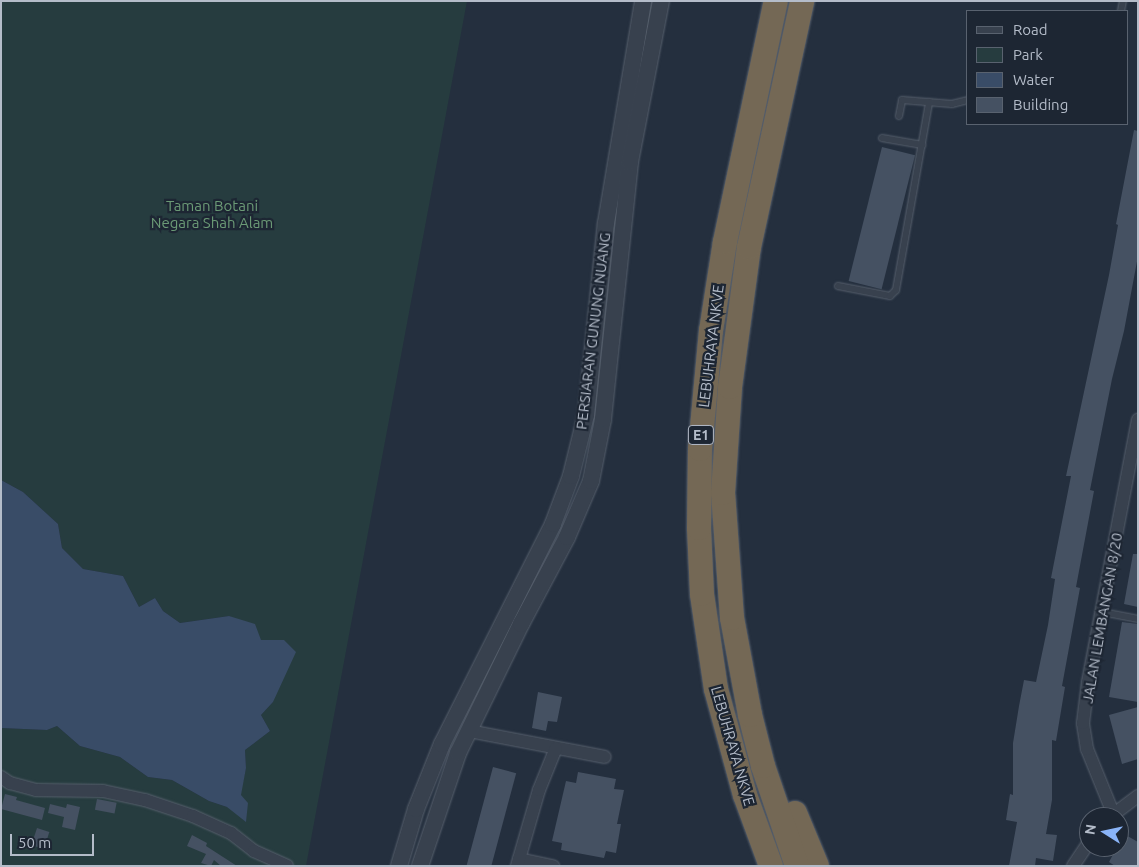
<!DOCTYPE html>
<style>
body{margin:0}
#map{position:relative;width:1139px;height:867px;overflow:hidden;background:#242f3e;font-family:Ubuntu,sans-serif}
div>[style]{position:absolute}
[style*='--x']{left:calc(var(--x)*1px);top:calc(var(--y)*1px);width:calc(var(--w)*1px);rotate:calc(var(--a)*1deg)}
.green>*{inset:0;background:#263c3f}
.water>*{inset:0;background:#394c67}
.building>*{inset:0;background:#455162;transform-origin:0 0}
.roads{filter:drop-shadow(0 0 1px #565f6c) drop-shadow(0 0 1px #565f6c)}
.service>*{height:6px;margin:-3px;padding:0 3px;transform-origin:3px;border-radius:3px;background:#38414e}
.minor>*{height:12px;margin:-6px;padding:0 6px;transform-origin:6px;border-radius:6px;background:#38414e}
.tertiary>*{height:16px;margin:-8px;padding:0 8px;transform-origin:8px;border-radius:8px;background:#38414e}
.motorway>*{height:24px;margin:-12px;padding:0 12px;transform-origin:12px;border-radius:12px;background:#746855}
span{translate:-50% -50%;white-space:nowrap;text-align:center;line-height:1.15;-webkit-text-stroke:4.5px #1d2633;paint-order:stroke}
.shield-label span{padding:1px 4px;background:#1d2633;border:1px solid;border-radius:4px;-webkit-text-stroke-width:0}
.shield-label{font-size:14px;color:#b4bcc9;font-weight:700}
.park-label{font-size:15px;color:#6b9a76}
.street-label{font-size:15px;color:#b4bcc9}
.frame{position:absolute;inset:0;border:2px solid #b4bcc9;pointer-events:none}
.legend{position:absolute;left:966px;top:10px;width:162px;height:115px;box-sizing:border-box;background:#1d2633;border:1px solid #59626f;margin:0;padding:6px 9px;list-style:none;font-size:15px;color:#b4bcc9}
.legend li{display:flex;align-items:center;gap:10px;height:25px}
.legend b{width:25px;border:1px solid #59626f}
.north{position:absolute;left:1079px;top:807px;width:50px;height:50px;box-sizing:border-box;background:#1d2633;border:1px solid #59626f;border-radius:50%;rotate:280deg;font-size:14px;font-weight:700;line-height:20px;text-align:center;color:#b4bcc9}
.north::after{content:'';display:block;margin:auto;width:18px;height:22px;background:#8ab4f8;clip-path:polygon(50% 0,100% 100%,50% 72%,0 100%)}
.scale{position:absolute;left:10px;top:834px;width:84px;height:22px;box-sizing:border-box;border:2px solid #b4bcc9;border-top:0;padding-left:6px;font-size:15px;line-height:18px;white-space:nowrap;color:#b4bcc9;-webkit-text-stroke:4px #1d2633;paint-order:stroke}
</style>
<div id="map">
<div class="green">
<div style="clip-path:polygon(1px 1px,467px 1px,306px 866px,1px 866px,1px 728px,47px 730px,57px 726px,80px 746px,120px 757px,148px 777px,172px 780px,209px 801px,227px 807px,240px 795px,246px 768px,245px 750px,270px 731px,261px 715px,273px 702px,284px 640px,261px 640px,229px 616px,180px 623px,163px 611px,155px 598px,139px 607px,123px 576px,83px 569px,62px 548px,58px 524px,23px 492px,1px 480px)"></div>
</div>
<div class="water">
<div style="clip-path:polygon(1px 480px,23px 492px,58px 524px,62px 548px,83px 569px,123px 576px,139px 607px,155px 598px,163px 611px,180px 623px,229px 616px,255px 624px,261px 640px,284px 640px,296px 652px,273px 702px,261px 715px,270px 731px,245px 750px,246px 768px,241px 795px,248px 803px,246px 822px,227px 807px,209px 801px,172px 780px,148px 777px,120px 757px,80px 746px,57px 726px,47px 730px,1px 728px)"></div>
</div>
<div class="building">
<div style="clip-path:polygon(1134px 130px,1138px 131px,1138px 256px,1124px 331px,1112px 379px,1090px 490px,1094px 491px,1076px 587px,1080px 588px,1062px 686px,1065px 687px,1056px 741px,1052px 740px,1052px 800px,1046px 834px,1057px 835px,1053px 861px,1036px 858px,1035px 866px,1009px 866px,1017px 822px,1006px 820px,1010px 794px,1013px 795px,1013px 743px,1019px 706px,1024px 680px,1036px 682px,1048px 625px,1055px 579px,1051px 578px,1071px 476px,1066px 476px,1109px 275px,1118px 225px,1116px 224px)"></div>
<div style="left:882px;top:147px;width:34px;height:138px;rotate:14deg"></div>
<div style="clip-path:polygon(1133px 554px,1138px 554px,1138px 607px,1124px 604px)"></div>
<div style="clip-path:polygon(1122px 622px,1138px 624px,1138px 702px,1109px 697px)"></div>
<div style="clip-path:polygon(538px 692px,562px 697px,557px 722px,548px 721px,546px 731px,532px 728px)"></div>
<div style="clip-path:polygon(1138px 707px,1138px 759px,1122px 764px,1109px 715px)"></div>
<div style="left:493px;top:767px;width:24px;height:103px;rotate:15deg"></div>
<div style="clip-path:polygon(578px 772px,616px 779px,614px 789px,624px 790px,617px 824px,621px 824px,616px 853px,606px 851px,604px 858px,561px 850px,562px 843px,552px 841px,566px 781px,576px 783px)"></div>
<div style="clip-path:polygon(5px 794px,17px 797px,16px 800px,45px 808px,42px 820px,1px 809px)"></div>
<div style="left:97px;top:799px;width:20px;height:11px;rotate:11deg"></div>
<div style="clip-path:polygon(50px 804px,66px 808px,67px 804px,80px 807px,75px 830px,62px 827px,64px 817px,48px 813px)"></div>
<div style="left:37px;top:828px;width:13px;height:18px;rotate:18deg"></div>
<div style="clip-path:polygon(1124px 834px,1138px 842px,1138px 866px,1115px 866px,1109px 862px)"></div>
<div style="clip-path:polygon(192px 835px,207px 843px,206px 846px,237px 866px,221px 866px,214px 860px,211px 866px,201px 863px,206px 854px,187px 846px)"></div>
</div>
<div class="roads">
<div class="service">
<div style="--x:1121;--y:11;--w:10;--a:-79"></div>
<div style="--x:899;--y:116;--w:16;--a:-79"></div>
<div style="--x:902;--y:100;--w:50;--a:4.6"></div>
<div style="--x:952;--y:104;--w:16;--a:-14"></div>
<div style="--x:882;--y:138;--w:41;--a:9.9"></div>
<div style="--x:838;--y:286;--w:53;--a:10.9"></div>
<div style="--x:890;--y:296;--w:8;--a:-45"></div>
<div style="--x:896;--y:290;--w:191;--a:-80"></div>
<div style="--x:1102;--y:612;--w:37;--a:11"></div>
</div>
<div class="minor">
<div style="--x:469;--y:731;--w:138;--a:10.8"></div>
<div style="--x:1;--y:777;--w:11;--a:34"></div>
<div style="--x:10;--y:783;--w:27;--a:15"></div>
<div style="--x:36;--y:790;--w:67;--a:0.9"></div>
<div style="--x:103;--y:791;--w:43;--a:12.1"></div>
<div style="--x:145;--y:800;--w:51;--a:18.4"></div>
<div style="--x:193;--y:816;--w:42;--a:24.1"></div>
<div style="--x:231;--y:833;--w:29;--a:38"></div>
<div style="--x:254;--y:851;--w:36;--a:24"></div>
<div style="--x:1113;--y:813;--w:69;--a:-112.1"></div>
<div style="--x:1087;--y:749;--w:26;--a:-99"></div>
<div style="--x:1083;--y:723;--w:41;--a:-83"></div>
<div style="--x:1088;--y:682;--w:267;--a:-79.2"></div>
<div style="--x:1110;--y:817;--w:35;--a:-37"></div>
<div style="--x:519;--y:859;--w:35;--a:12"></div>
<div style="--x:517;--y:866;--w:79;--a:-73.9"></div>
<div style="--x:539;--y:790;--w:45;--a:-68"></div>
<div style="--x:1073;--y:866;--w:29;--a:-56"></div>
</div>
<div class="tertiary">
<div style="--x:399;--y:866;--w:59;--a:-73.4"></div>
<div style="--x:416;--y:809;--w:70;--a:-68.2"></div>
<div style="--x:442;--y:744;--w:246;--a:-63.2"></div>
<div style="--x:553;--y:524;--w:51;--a:-69.4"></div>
<div style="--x:571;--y:476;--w:63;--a:-76.2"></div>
<div style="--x:586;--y:415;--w:193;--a:-84.1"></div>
<div style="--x:606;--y:223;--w:225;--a:-80.5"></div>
<div style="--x:420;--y:866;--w:119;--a:-71.4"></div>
<div style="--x:458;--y:753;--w:144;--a:-64"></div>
<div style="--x:521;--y:624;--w:98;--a:-62.1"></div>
<div style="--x:567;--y:537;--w:61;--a:-66.8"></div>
<div style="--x:591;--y:481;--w:63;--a:-79"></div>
<div style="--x:603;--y:419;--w:258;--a:-84"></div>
<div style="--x:630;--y:162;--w:164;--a:-79.1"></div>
</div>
<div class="motorway">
<div style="--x:795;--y:813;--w:57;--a:67.5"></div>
<div style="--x:771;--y:866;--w:76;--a:-110.1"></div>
<div style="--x:745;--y:795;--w:110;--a:-105.3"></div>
<div style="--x:716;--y:689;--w:96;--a:-98.4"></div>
<div style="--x:702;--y:594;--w:66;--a:-92.6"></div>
<div style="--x:699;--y:528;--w:79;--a:-89.3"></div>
<div style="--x:700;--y:449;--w:119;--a:-84.7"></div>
<div style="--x:711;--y:331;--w:90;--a:-81.1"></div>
<div style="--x:725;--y:242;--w:246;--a:-78.1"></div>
<div style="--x:797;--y:866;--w:106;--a:-108.8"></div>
<div style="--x:763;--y:766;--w:53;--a:-104.3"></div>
<div style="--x:750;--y:715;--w:99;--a:-100.5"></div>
<div style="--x:732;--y:618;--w:125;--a:-94.1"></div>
<div style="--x:723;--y:493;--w:106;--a:-86.2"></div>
<div style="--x:730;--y:387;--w:141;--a:-82.3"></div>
<div style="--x:749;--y:247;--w:252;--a:-77.8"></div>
</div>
</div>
<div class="shield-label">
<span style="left:701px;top:435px">E1</span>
</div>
<div class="park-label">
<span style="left:212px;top:214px">Taman Botani<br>Negara Shah Alam</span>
</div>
<div class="street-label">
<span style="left:593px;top:331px;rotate:-83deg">PERSIARAN GUNUNG NUANG</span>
<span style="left:711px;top:346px;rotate:-83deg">LEBUHRAYA NKVE</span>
<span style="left:1102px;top:618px;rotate:-80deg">JALAN LEMBANGAN 8/20</span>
<span style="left:733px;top:746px;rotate:74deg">LEBUHRAYA NKVE</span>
</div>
<div class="frame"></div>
<ul class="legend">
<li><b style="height:6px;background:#38414e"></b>Road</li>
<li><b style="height:14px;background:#263c3f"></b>Park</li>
<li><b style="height:14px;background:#394c67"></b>Water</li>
<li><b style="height:14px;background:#455162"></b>Building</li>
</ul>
<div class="north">N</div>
<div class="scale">50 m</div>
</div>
